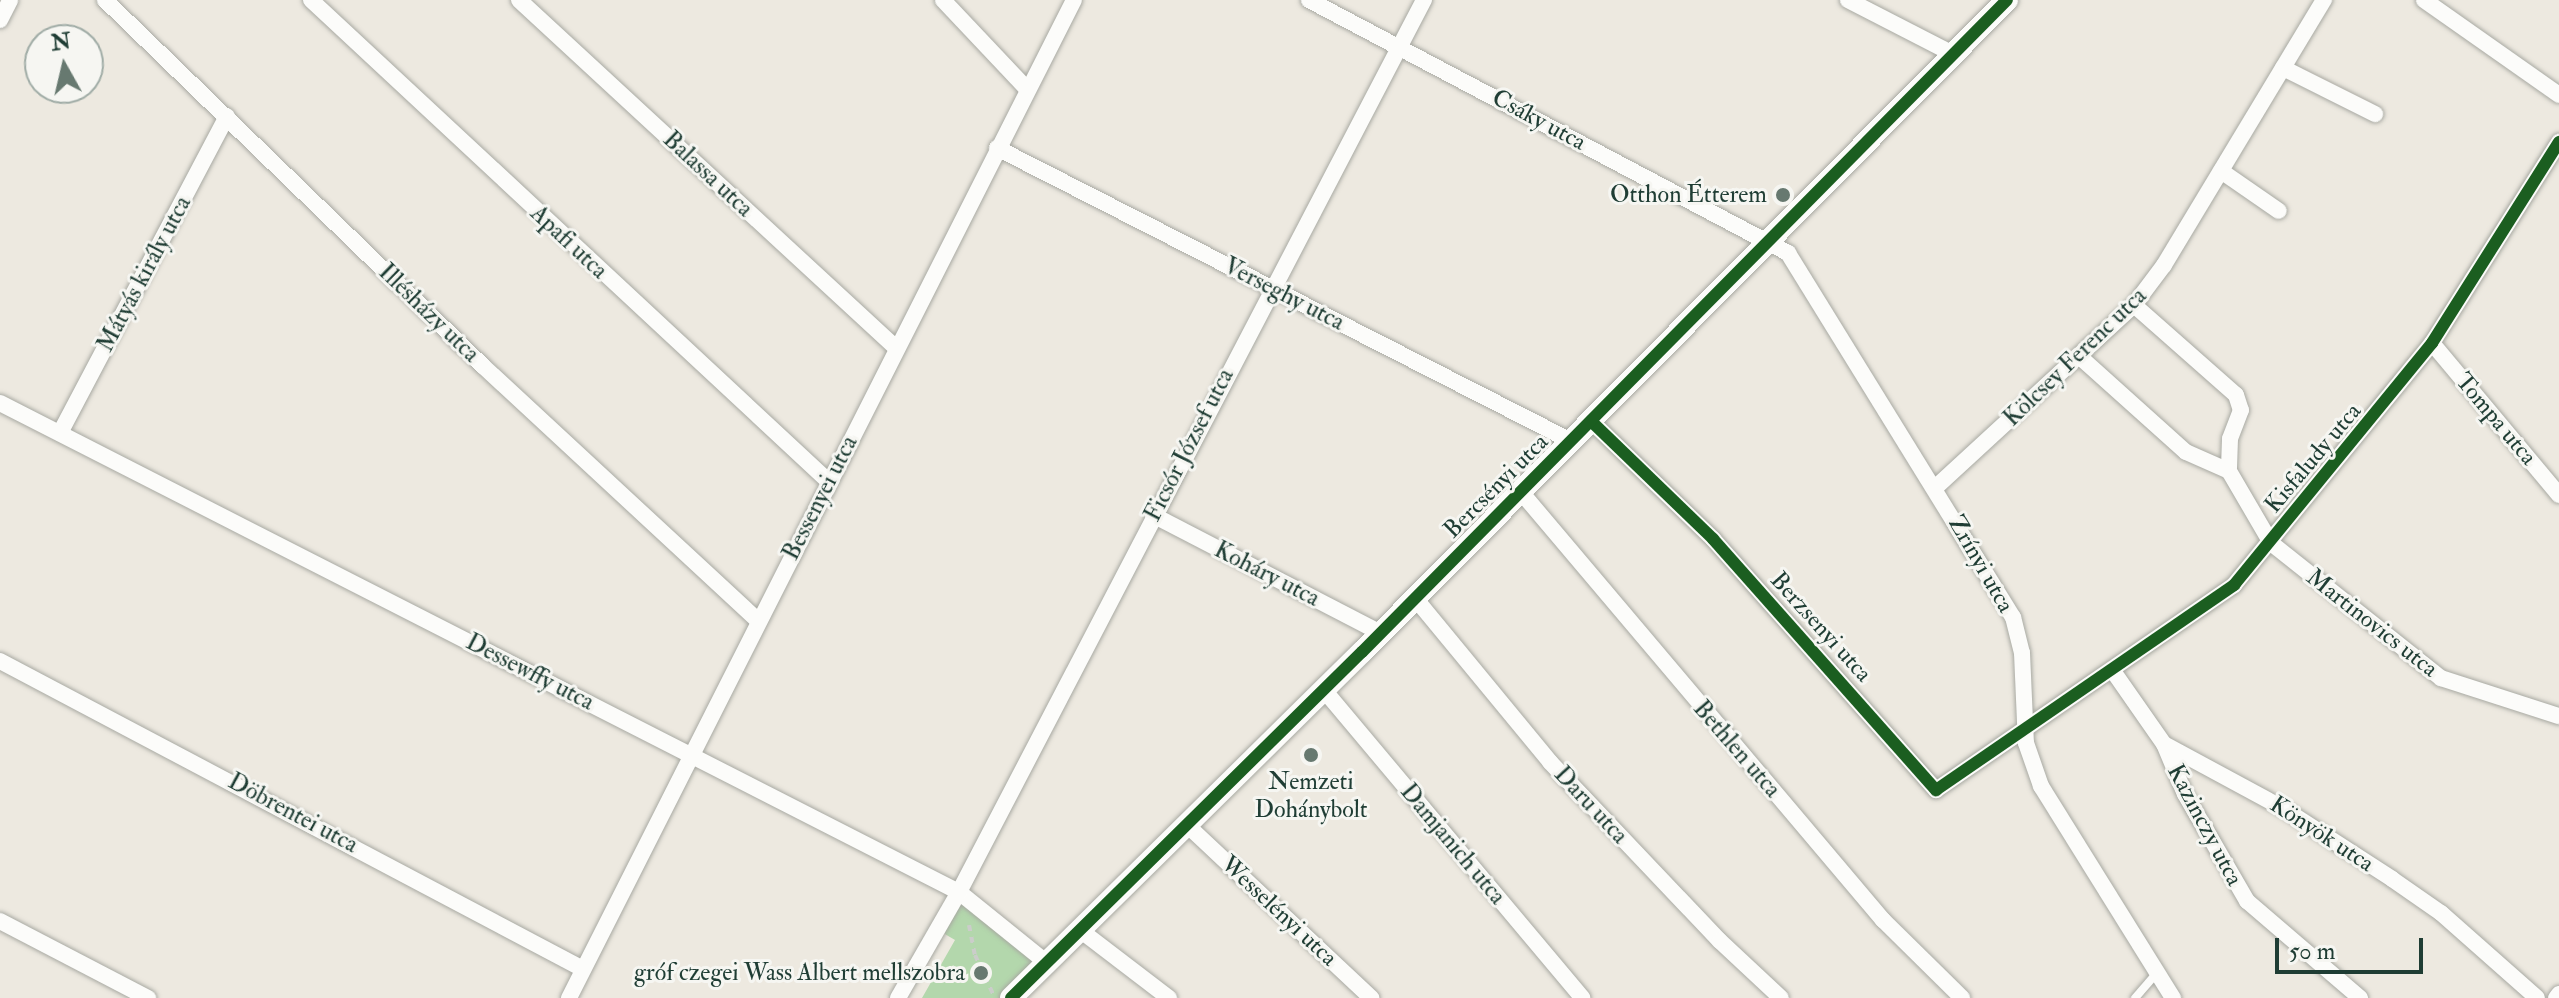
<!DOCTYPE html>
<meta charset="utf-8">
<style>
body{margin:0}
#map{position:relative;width:2559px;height:998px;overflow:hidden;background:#ede9e0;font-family:"IM FELL Double Pica",serif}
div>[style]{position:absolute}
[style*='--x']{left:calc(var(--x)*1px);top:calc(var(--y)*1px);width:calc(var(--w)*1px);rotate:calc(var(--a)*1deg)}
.green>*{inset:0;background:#b3d7ac}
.path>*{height:4px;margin-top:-2px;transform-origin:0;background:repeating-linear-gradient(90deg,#cbcdca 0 6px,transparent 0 12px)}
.roads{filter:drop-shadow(0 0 2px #a8a9a2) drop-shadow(0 0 2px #a8a9a2)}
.lane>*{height:8px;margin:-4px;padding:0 4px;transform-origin:4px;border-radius:4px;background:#fcfcfa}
.street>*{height:16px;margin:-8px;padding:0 8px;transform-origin:8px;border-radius:8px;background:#fcfcfa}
.secondary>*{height:22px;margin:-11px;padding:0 11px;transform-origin:11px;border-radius:11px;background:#fcfcfa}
.cycleway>*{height:12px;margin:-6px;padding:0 6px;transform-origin:6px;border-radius:6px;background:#1b5e20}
.dots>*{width:22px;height:22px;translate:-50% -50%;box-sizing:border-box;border:4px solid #f6f6f2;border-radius:50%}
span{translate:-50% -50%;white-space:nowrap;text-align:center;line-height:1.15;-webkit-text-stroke:6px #f6f6f2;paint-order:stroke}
.street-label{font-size:24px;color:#1f3d34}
.poi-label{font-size:24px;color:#1f3d34}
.right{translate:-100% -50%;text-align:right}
.north{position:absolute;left:24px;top:24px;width:80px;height:80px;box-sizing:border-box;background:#f6f6f2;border:2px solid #a0aca6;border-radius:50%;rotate:352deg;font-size:22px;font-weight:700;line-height:32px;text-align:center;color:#1f3d34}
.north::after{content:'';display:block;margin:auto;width:28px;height:36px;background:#677970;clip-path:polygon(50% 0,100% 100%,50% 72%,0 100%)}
.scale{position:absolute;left:2275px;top:938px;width:148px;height:36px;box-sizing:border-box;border:4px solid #1f3d34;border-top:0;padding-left:10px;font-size:24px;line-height:28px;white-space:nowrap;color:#1f3d34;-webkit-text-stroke:6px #f6f6f2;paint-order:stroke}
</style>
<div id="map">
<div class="green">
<div style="clip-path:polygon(959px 892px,1047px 963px,1011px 998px,922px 998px,955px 940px,938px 930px)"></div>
</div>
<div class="path">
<div style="--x:969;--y:925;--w:31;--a:79"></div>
<div style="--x:975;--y:955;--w:43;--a:65.2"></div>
</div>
<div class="roads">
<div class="lane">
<div style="--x:2135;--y:998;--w:32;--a:-49"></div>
</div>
<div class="street">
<div style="--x:105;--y:0;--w:526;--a:44.08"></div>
<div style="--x:483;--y:366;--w:375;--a:42.8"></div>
<div style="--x:311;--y:0;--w:706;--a:42.93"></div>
<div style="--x:519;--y:0;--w:513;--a:42.71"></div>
<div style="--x:943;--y:0;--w:122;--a:46.7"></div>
<div style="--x:1309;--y:0;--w:542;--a:27.84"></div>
<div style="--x:1788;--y:253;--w:428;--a:58.3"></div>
<div style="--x:2013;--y:617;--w:37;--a:76"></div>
<div style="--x:2022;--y:653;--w:90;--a:87.5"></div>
<div style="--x:2026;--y:743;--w:46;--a:70.8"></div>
<div style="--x:2041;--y:786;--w:250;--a:58.1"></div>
<div style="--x:1848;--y:0;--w:118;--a:27.2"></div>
<div style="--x:2424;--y:0;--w:165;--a:35.1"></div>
<div style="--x:0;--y:20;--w:22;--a:-63"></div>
<div style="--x:2283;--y:68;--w:103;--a:26.6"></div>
<div style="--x:997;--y:148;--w:644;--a:27.04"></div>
<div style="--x:2221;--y:171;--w:70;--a:34.6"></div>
<div style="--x:2134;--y:305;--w:136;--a:41.4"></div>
<div style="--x:2236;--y:395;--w:16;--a:72"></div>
<div style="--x:2241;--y:410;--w:31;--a:111"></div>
<div style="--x:2230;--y:439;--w:32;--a:92"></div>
<div style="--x:2229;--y:471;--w:83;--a:59.7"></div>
<div style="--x:2271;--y:543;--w:217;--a:38.5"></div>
<div style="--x:2441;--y:678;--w:124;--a:17.9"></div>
<div style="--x:2432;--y:343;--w:198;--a:50.1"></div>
<div style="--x:2080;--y:357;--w:142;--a:41.9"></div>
<div style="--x:2186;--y:452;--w:47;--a:23.8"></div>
<div style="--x:0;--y:403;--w:1076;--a:27.02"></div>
<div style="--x:959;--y:892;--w:113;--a:38.9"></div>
<div style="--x:1591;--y:421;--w:170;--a:44"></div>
<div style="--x:1713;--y:539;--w:336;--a:48.4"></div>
<div style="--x:1936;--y:790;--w:362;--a:-34.5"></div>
<div style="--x:2234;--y:585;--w:313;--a:-50.7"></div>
<div style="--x:2432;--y:343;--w:238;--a:-57.7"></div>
<div style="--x:60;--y:433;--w:358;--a:-62.2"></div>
<div style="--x:1936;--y:487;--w:269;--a:-42.6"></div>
<div style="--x:2134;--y:305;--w:50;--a:-53.1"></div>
<div style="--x:2164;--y:265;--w:310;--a:-58.9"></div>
<div style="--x:1521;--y:492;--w:561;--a:49.78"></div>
<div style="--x:1883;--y:920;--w:111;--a:44.6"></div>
<div style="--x:1153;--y:515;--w:257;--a:27.4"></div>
<div style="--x:1415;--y:598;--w:212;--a:50.5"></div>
<div style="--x:1550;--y:762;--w:247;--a:46.5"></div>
<div style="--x:1720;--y:941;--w:83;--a:43.1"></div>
<div style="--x:0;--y:661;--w:659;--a:27.85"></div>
<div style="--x:2113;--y:671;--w:89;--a:55.1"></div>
<div style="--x:2164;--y:744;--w:136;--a:28.4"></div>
<div style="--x:2284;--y:809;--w:129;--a:32.9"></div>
<div style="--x:2392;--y:879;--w:60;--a:34.8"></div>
<div style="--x:2441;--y:913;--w:128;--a:41.5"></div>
<div style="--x:1324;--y:690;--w:402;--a:50"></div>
<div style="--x:2164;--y:744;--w:54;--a:67.2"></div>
<div style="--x:2185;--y:794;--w:124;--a:59.9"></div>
<div style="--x:2247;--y:901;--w:149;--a:40.6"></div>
<div style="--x:1187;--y:825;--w:253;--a:43.2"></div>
<div style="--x:0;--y:921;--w:167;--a:27.5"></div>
<div style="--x:1080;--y:930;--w:112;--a:37.4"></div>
<div style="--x:569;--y:998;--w:1118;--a:-63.16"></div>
<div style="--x:898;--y:998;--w:122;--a:-60.1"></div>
<div style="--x:959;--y:892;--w:1006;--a:-62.47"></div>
<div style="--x:2556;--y:998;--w:5;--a:-53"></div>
</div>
<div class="secondary">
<div style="--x:1011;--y:998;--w:493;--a:-44.6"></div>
<div style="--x:1362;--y:652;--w:917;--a:-45.31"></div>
</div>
</div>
<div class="cycleway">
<div style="--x:1591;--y:421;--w:170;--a:44"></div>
<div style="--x:1713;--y:539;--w:336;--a:48.4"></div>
<div style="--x:1936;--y:790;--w:362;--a:-34.5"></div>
<div style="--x:2234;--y:585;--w:313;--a:-50.7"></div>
<div style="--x:2432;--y:343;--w:238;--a:-57.7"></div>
<div style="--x:1011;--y:998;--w:493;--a:-44.6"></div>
<div style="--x:1362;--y:652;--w:917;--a:-45.31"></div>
</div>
<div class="dots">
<div style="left:1783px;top:195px;background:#677970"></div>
<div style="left:1311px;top:755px;background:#677970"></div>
<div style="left:981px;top:973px;background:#677970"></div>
</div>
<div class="street-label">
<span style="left:1539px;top:120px;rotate:28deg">Csáky utca</span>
<span style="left:708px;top:174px;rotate:43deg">Balassa utca</span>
<span style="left:569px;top:242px;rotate:43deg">Apafi utca</span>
<span style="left:144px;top:274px;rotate:-62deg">Mátyás király utca</span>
<span style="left:1284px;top:294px;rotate:27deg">Verseghy utca</span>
<span style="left:429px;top:313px;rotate:44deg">Illésházy utca</span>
<span style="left:2075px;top:357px;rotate:-44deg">Kölcsey Ferenc utca</span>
<span style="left:2496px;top:419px;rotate:50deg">Tompa utca</span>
<span style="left:1189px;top:445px;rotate:-63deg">Ficsór József utca</span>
<span style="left:2313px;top:458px;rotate:-50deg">Kisfaludy utca</span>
<span style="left:1496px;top:486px;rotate:-45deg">Bercsényi utca</span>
<span style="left:820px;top:498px;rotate:-63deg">Bessenyei utca</span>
<span style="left:1981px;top:564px;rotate:60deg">Zrínyi utca</span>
<span style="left:1267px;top:574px;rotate:27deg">Koháry utca</span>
<span style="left:2372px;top:623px;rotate:38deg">Martinovics utca</span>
<span style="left:1821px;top:627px;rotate:48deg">Berzsenyi utca</span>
<span style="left:530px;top:672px;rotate:27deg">Dessewffy utca</span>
<span style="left:1737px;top:749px;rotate:49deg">Bethlen utca</span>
<span style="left:1591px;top:805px;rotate:47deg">Daru utca</span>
<span style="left:293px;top:813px;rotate:28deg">Döbrentei utca</span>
<span style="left:2205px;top:825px;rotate:62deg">Kazinczy utca</span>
<span style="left:2322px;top:834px;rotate:33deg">Könyök utca</span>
<span style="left:1453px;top:844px;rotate:50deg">Damjanich utca</span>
<span style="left:1279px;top:911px;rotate:43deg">Wesselényi utca</span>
</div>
<div class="poi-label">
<span class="right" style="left:1767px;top:195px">Otthon Étterem</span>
<span style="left:1311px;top:796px">Nemzeti<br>Dohánybolt</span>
<span class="right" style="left:965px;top:973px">gróf czegei Wass Albert mellszobra</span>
</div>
<div class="north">N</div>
<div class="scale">50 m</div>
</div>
